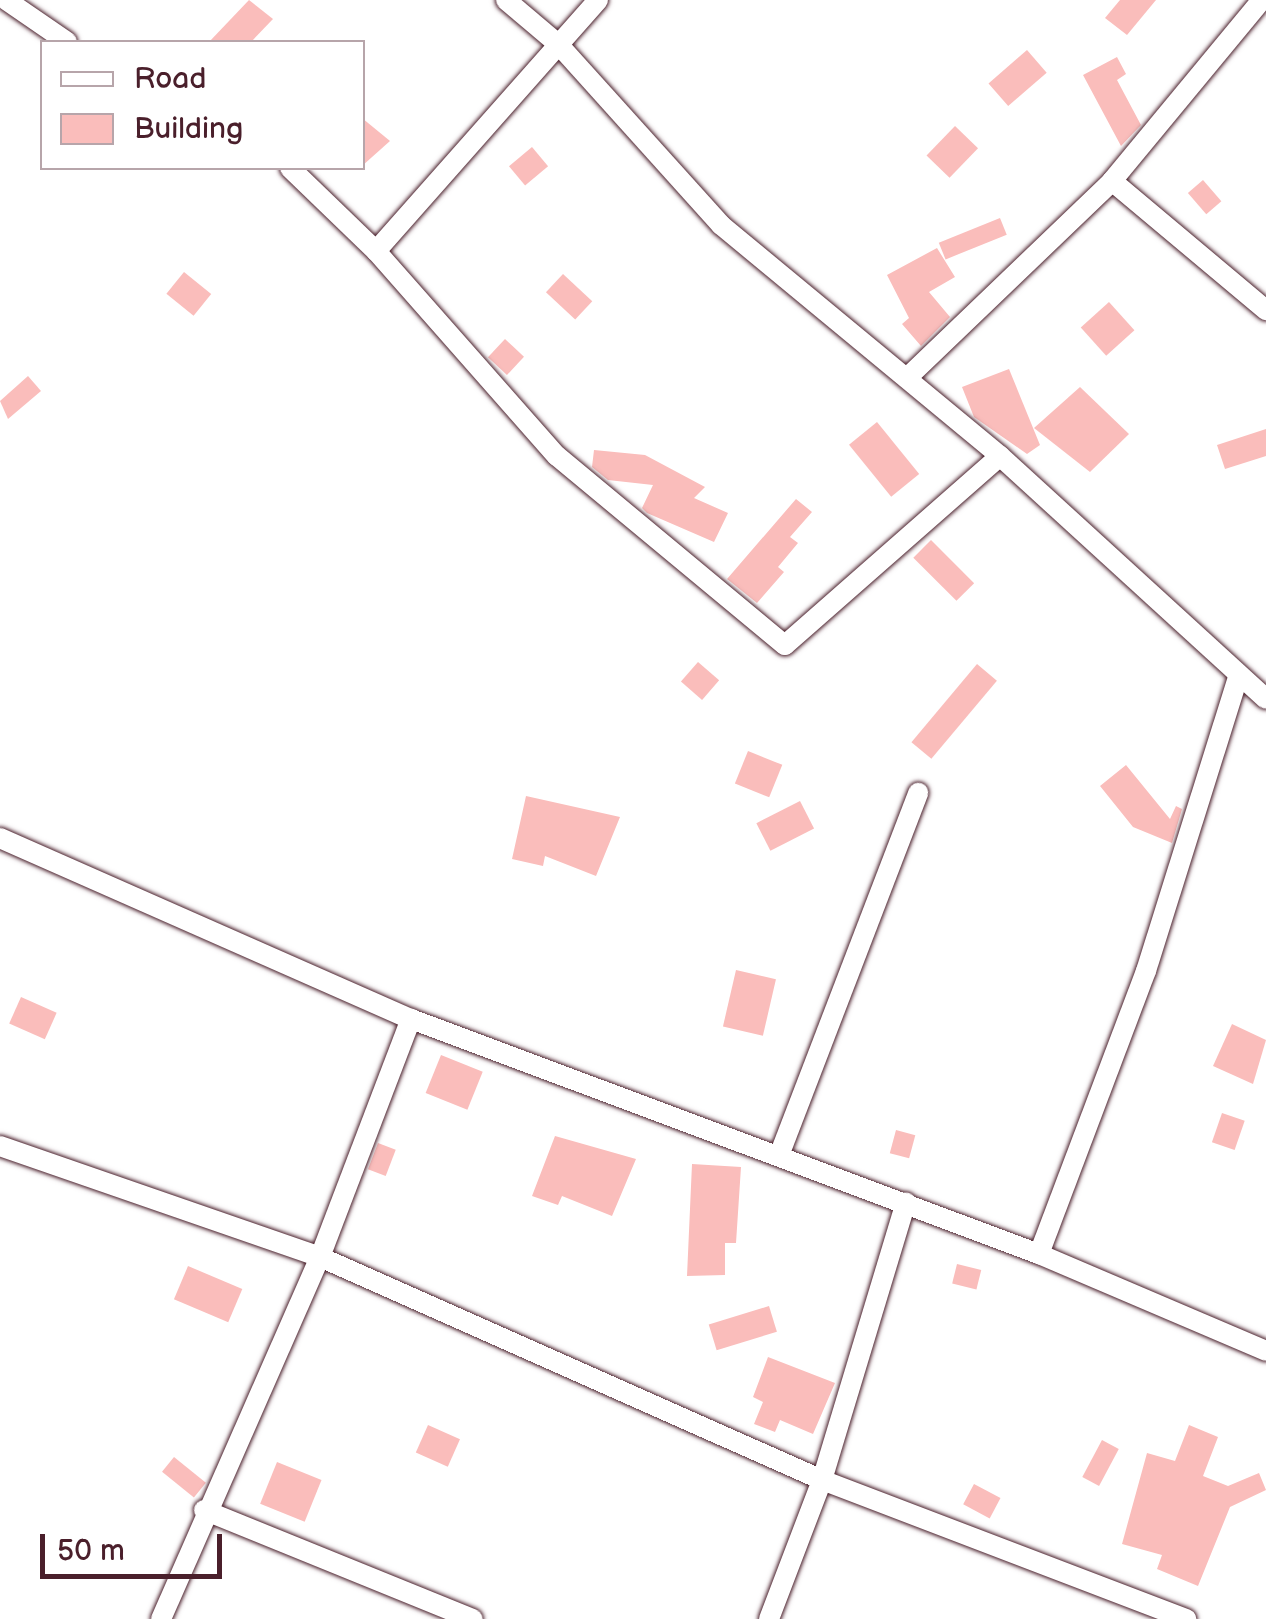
<!DOCTYPE html>
<style>
body{margin:0}
#map{position:relative;width:1266px;height:1619px;overflow:hidden;background:#fff;font-family:"Balsamiq Sans",sans-serif}
div>[style]{position:absolute}
[style*='--x']{left:calc(var(--x)*1px);top:calc(var(--y)*1px);width:calc(var(--w)*1px);rotate:calc(var(--a)*1deg)}
.building>*{inset:0;background:#fabdbb;transform-origin:0 0}
.roads{filter:drop-shadow(0 0 2px #4a1f2b) drop-shadow(0 0 2px #4a1f2b)}
.street>*{height:20px;margin:-10px;padding:0 10px;transform-origin:10px;border-radius:10px;background:#fff}
span{translate:-50% -50%;white-space:nowrap;text-align:center;line-height:1.15;-webkit-text-stroke:8px #fff;paint-order:stroke}
.legend{position:absolute;left:40px;top:40px;width:325px;height:130px;box-sizing:border-box;background:#fff;border:2px solid #b7a5aa;margin:0;padding:12px 18px;list-style:none;font-size:30px;color:#4a1f2b}
.legend li{display:flex;align-items:center;gap:20px;height:50px}
.legend b{width:50px;border:2px solid #b7a5aa}
.scale{position:absolute;left:40px;top:1534px;width:182px;height:45px;box-sizing:border-box;border:5px solid #4a1f2b;border-top:0;padding-left:12px;font-size:30px;line-height:35px;white-space:nowrap;color:#4a1f2b;-webkit-text-stroke:8px #fff;paint-order:stroke}
</style>
<div id="map">
<div class="building">
<div style="clip-path:polygon(249px 0,273px 19px,251px 42px,209px 42px)"></div>
<div style="clip-path:polygon(1120px 0,1156px 0,1127px 35px,1105px 18px)"></div>
<div style="left:1027px;top:50px;width:30px;height:51px;rotate:49deg"></div>
<div style="clip-path:polygon(1117px 57px,1126px 74px,1117px 80px,1141px 125px,1121px 146px,1083px 75px)"></div>
<div style="clip-path:polygon(362px 118px,390px 141px,362px 166px)"></div>
<div style="left:955px;top:126px;width:32px;height:41px;rotate:44deg"></div>
<div style="left:532px;top:147px;width:25px;height:30px;rotate:50deg"></div>
<div style="left:1203px;top:180px;width:28px;height:20px;rotate:49deg"></div>
<div style="left:1000px;top:218px;width:18px;height:66px;rotate:68deg"></div>
<div style="clip-path:polygon(937px 248px,955px 277px,929px 292px,950px 317px,921px 346px,902px 324px,909px 318px,887px 275px)"></div>
<div style="left:184px;top:272px;width:35px;height:28px;rotate:39deg"></div>
<div style="left:563px;top:274px;width:40px;height:25px;rotate:43deg"></div>
<div style="left:1109px;top:302px;width:38px;height:38px;rotate:48deg"></div>
<div style="left:505px;top:339px;width:26px;height:25px;rotate:43deg"></div>
<div style="clip-path:polygon(1009px 369px,1040px 445px,1027px 454px,974px 417px,962px 387px)"></div>
<div style="clip-path:polygon(28px 376px,41px 391px,8px 419px,0 401px)"></div>
<div style="clip-path:polygon(1080px 387px,1129px 434px,1090px 472px,1034px 428px)"></div>
<div style="left:877px;top:422px;width:67px;height:36px;rotate:51deg"></div>
<div style="clip-path:polygon(1266px 429px,1266px 456px,1225px 469px,1217px 445px)"></div>
<div style="clip-path:polygon(594px 450px,645px 455px,705px 487px,694px 498px,728px 513px,714px 542px,647px 513px,642px 508px,653px 485px,608px 480px,592px 467px)"></div>
<div style="clip-path:polygon(796px 499px,812px 512px,790px 537px,798px 543px,778px 567px,784px 572px,757px 603px,727px 579px)"></div>
<div style="left:931px;top:540px;width:61px;height:25px;rotate:45deg"></div>
<div style="left:698px;top:662px;width:28px;height:26px;rotate:41deg"></div>
<div style="left:977px;top:664px;width:26px;height:102px;rotate:40deg"></div>
<div style="left:748px;top:751px;width:37px;height:35px;rotate:22deg"></div>
<div style="clip-path:polygon(1126px 765px,1170px 819px,1176px 806px,1182px 809px,1172px 843px,1133px 827px,1100px 786px)"></div>
<div style="clip-path:polygon(526px 796px,620px 817px,596px 876px,545px 856px,543px 866px,512px 859px)"></div>
<div style="left:800px;top:801px;width:31px;height:49px;rotate:63deg"></div>
<div style="left:736px;top:970px;width:41px;height:58px;rotate:13deg"></div>
<div style="left:21px;top:997px;width:39px;height:29px;rotate:24deg"></div>
<div style="clip-path:polygon(1232px 1024px,1266px 1040px,1253px 1084px,1213px 1066px)"></div>
<div style="left:441px;top:1055px;width:45px;height:41px;rotate:22deg"></div>
<div style="left:1222px;top:1113px;width:24px;height:31px;rotate:19deg"></div>
<div style="left:896px;top:1130px;width:20px;height:24px;rotate:15deg"></div>
<div style="clip-path:polygon(555px 1136px,636px 1159px,612px 1216px,562px 1196px,558px 1205px,532px 1196px)"></div>
<div style="left:378px;top:1143px;width:19px;height:28px;rotate:21deg"></div>
<div style="clip-path:polygon(692px 1164px,741px 1167px,736px 1243px,725px 1243px,725px 1275px,687px 1276px)"></div>
<div style="left:957px;top:1264px;width:25px;height:20px;rotate:14deg"></div>
<div style="left:188px;top:1266px;width:59px;height:36px;rotate:23deg"></div>
<div style="left:769px;top:1306px;width:27px;height:63px;rotate:73deg"></div>
<div style="clip-path:polygon(768px 1357px,835px 1383px,813px 1434px,780px 1420px,775px 1432px,754px 1424px,763px 1402px,753px 1397px)"></div>
<div style="left:428px;top:1425px;width:35px;height:30px;rotate:24deg"></div>
<div style="clip-path:polygon(1189px 1425px,1218px 1437px,1203px 1476px,1228px 1486px,1259px 1473px,1266px 1490px,1230px 1507px,1198px 1586px,1157px 1569px,1162px 1555px,1122px 1544px,1147px 1453px,1175px 1461px)"></div>
<div style="left:1102px;top:1440px;width:19px;height:42px;rotate:28deg"></div>
<div style="left:174px;top:1457px;width:41px;height:19px;rotate:39deg"></div>
<div style="left:277px;top:1462px;width:48px;height:45px;rotate:22deg"></div>
<div style="left:974px;top:1484px;width:30px;height:23px;rotate:28deg"></div>
</div>
<div class="roads">
<div class="street">
<div style="--x:6;--y:0;--w:74;--a:34.5"></div>
<div style="--x:506;--y:0;--w:70;--a:40.3"></div>
<div style="--x:559;--y:45;--w:242;--a:48"></div>
<div style="--x:721;--y:225;--w:362;--a:39.6"></div>
<div style="--x:1000;--y:456;--w:360;--a:42.4"></div>
<div style="--x:290;--y:168;--w:120;--a:44"></div>
<div style="--x:376;--y:251;--w:273;--a:48.6"></div>
<div style="--x:557;--y:456;--w:296;--a:39.7"></div>
<div style="--x:785;--y:645;--w:286;--a:-41.3"></div>
<div style="--x:1112;--y:181;--w:201;--a:40"></div>
<div style="--x:376;--y:251;--w:335;--a:-48.5"></div>
<div style="--x:909;--y:376;--w:281;--a:-43.8"></div>
<div style="--x:1112;--y:181;--w:235;--a:-50.4"></div>
<div style="--x:0;--y:838;--w:449;--a:23.8"></div>
<div style="--x:411;--y:1019;--w:671;--a:20.52"></div>
<div style="--x:1039;--y:1254;--w:247;--a:23.1"></div>
<div style="--x:0;--y:1146;--w:339;--a:19.1"></div>
<div style="--x:320;--y:1257;--w:549;--a:23.95"></div>
<div style="--x:822;--y:1480;--w:390;--a:20.9"></div>
<div style="--x:780;--y:1153;--w:386;--a:-69"></div>
<div style="--x:1039;--y:1254;--w:303;--a:-69.3"></div>
<div style="--x:1146;--y:971;--w:308;--a:-72.6"></div>
<div style="--x:204;--y:1510;--w:290;--a:22.1"></div>
<div style="--x:161;--y:1619;--w:395;--a:-66.3"></div>
<div style="--x:320;--y:1257;--w:255;--a:-69.1"></div>
<div style="--x:769;--y:1619;--w:149;--a:-69.1"></div>
<div style="--x:822;--y:1480;--w:290;--a:-73.2"></div>
</div>
</div>
<ul class="legend">
<li><b style="height:12px;background:#fff"></b>Road</li>
<li><b style="height:28px;background:#fabdbb"></b>Building</li>
</ul>
<div class="scale">50 m</div>
</div>
